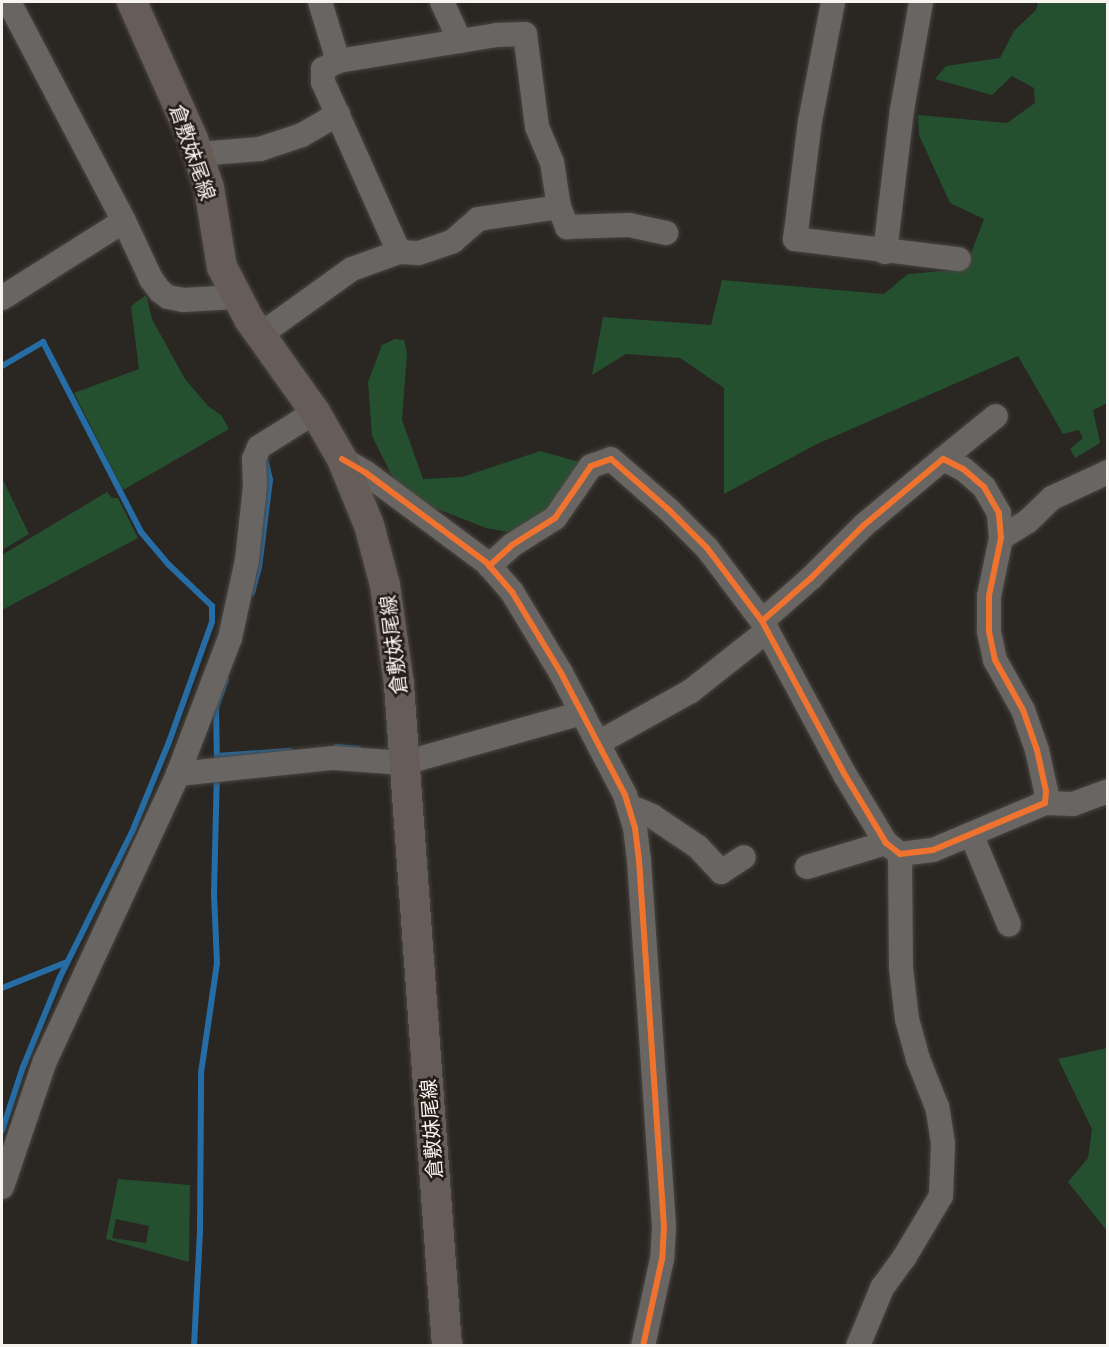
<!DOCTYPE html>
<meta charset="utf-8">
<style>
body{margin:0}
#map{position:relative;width:1109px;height:1347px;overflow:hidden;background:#2a2622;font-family:Barlow,"Noto Sans JP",sans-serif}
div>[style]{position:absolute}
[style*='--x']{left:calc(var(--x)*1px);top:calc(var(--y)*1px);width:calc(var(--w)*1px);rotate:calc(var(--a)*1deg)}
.green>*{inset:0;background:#245030}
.stream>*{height:6px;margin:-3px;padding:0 3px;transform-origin:3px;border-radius:3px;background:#266da5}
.roads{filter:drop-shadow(0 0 2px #484541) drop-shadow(0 0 2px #484541)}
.minor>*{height:24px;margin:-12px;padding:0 12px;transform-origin:12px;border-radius:12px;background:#686562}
.major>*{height:30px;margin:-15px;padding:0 15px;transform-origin:15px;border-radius:15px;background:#665d59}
.cycleway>*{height:6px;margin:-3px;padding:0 3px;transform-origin:3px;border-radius:3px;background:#ef722f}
span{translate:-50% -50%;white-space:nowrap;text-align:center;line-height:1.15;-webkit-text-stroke:5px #231d16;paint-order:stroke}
.street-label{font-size:20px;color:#f7f3ee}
.frame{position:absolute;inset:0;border:3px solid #f7f3ee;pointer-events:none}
</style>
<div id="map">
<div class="green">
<div style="clip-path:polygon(1038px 2px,1107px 2px,1108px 403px,1093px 410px,1100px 443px,1075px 458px,1070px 449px,1083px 438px,1079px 430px,1063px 434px,1018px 356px,817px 444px,724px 494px,724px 388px,680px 358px,626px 354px,592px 375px,603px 317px,711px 325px,722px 280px,884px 294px,908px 274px,965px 269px,984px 219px,950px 203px,919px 135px,918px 115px,1007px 123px,1035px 103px,1034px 88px,1012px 76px,992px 95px,935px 79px,946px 66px,1000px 58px,1014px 31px,1036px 10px)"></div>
<div style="clip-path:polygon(146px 295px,152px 319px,185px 379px,208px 406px,221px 415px,229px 429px,123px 490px,74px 393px,139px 369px,131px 306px)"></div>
<div style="clip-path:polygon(395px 339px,404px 340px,407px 353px,402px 420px,423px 479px,462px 477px,540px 451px,583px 463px,550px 513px,509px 532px,486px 528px,443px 511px,417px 504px,393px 478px,372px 436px,368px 382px,382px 345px)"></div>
<div style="clip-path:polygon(2px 478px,29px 534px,2px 550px)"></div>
<div style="clip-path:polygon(107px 492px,112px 498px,118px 498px,138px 538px,2px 610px,2px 555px)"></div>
<div style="clip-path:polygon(1107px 1048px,1108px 1048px,1107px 1231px,1068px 1182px,1088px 1158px,1092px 1129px,1058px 1059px)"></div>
<div style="clip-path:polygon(evenodd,118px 1179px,190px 1185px,189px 1262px,106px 1239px,118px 1179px,116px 1219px,149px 1226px,146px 1243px,112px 1238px,116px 1219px)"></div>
</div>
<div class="stream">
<div style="--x:2;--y:366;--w:48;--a:-30.3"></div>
<div style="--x:43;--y:342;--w:214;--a:62.7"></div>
<div style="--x:141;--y:532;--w:42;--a:49.8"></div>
<div style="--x:168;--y:564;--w:61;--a:43.7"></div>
<div style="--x:212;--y:606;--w:16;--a:90"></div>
<div style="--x:212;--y:622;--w:127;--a:109.7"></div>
<div style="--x:169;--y:742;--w:97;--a:112.3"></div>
<div style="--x:132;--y:832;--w:162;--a:116.4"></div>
<div style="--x:60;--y:977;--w:97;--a:112.3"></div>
<div style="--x:23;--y:1067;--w:67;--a:108.2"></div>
<div style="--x:252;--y:593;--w:27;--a:-75"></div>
<div style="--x:259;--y:567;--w:88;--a:-82.8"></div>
<div style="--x:270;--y:480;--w:23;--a:-103"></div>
<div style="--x:336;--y:747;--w:23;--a:5"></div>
<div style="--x:217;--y:756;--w:73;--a:-3.9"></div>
<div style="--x:217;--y:764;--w:57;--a:-91"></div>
<div style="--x:216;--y:707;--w:29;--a:-70"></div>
<div style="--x:2;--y:988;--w:70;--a:-21.8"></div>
<div style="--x:194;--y:1346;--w:113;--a:-87"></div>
<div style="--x:200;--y:1233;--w:160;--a:-89.6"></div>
<div style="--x:201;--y:1073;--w:111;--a:-81.7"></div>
<div style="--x:217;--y:963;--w:70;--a:-92.5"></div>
<div style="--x:214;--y:893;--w:119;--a:-88.6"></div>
</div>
<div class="roads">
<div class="minor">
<div style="--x:9;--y:2;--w:247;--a:62.3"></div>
<div style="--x:124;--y:221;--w:64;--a:65"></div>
<div style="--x:151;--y:279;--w:15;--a:53"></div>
<div style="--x:160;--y:291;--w:10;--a:37"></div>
<div style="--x:168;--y:297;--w:15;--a:11"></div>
<div style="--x:183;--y:300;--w:54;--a:-3.2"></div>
<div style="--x:320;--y:2;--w:62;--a:73"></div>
<div style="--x:442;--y:2;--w:43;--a:65.2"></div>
<div style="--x:833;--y:2;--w:121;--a:100.9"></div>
<div style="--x:810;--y:121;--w:119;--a:97.2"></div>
<div style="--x:795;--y:239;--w:165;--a:7"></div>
<div style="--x:198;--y:154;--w:62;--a:-4.6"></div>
<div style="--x:260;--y:149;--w:44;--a:-18.4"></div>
<div style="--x:302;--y:135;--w:42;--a:-30.3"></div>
<div style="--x:399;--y:252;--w:186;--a:-114.1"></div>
<div style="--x:323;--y:82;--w:13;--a:-90"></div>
<div style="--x:323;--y:69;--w:17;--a:-28"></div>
<div style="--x:338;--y:61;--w:161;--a:-9.3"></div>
<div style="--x:497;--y:35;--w:28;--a:-2"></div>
<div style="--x:525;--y:34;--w:94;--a:82.6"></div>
<div style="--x:537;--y:127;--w:38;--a:67"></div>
<div style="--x:552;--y:162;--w:46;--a:81.2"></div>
<div style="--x:559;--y:207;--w:22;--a:68"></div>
<div style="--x:567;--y:227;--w:62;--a:-1.8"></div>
<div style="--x:629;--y:225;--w:38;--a:12"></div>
<div style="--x:885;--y:252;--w:143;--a:-83.2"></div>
<div style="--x:902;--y:110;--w:110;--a:-80"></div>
<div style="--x:2;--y:298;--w:144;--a:-32.3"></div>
<div style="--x:260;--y:335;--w:113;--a:-35.7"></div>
<div style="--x:352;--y:269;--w:50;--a:-19.9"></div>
<div style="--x:399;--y:252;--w:20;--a:3"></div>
<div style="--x:419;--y:253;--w:36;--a:-19"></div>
<div style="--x:453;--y:241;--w:33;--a:-41"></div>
<div style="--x:478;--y:219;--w:82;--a:-8.4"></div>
<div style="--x:342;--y:459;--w:28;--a:30"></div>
<div style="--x:366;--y:473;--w:149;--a:36.6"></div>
<div style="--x:486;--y:562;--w:40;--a:49"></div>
<div style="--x:512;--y:592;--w:95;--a:58.8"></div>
<div style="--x:561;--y:673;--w:138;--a:62.3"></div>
<div style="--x:625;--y:795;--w:34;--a:73"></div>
<div style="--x:635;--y:828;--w:32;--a:83"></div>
<div style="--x:639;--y:860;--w:367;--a:86.1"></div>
<div style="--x:664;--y:1226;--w:33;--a:93"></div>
<div style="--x:662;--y:1259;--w:89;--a:102.3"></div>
<div style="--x:943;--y:459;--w:68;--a:-39.1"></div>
<div style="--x:1001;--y:538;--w:32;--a:-32"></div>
<div style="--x:1028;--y:521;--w:33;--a:-44"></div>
<div style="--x:1052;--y:498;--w:62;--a:-24.9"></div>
<div style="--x:489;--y:566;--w:31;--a:-42"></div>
<div style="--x:512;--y:545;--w:51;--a:-32.1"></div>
<div style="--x:555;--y:518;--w:63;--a:-55.3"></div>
<div style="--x:591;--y:466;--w:21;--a:-19"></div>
<div style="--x:611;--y:459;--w:76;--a:41.3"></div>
<div style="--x:668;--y:509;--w:55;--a:45"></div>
<div style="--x:707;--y:548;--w:91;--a:53"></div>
<div style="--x:762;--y:621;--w:175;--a:61.7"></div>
<div style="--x:845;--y:775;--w:79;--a:58.9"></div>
<div style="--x:886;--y:843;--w:18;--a:38"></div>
<div style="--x:900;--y:854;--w:33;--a:-7"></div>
<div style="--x:933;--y:850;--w:121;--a:-22.8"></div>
<div style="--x:1045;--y:803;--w:12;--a:-85"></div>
<div style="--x:1046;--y:791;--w:42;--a:-102.4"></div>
<div style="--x:1037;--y:750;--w:42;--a:-109.3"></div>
<div style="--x:1023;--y:710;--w:57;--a:-119.2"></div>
<div style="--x:995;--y:660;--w:30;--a:-102"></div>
<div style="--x:989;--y:631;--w:35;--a:-90"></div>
<div style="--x:989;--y:596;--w:59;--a:-78.3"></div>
<div style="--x:1001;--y:538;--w:25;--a:-95"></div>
<div style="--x:999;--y:513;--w:30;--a:-120"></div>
<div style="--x:984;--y:487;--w:28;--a:-139"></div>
<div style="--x:963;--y:469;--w:22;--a:-153"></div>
<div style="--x:943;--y:459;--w:104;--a:140.1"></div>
<div style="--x:863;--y:526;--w:74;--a:135"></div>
<div style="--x:811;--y:578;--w:65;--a:138.7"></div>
<div style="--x:598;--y:743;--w:107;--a:-29.2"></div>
<div style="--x:691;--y:691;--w:97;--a:-38.3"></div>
<div style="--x:178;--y:774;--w:157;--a:-5.9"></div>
<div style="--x:334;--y:758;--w:70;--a:4.1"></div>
<div style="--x:404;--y:763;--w:185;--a:-15.7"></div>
<div style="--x:1045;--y:803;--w:28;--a:2"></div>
<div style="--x:1073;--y:804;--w:37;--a:-20"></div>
<div style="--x:629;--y:806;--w:25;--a:23"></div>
<div style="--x:652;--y:816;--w:55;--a:34"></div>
<div style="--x:698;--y:847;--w:34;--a:47"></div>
<div style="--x:721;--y:872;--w:27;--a:-33"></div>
<div style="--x:972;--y:836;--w:96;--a:67.4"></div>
<div style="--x:807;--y:867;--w:83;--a:-16.9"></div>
<div style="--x:2;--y:1187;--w:133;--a:-71.2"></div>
<div style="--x:45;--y:1061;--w:316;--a:-65.1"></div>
<div style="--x:178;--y:774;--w:146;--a:-69.1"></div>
<div style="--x:230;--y:638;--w:80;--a:-77.7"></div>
<div style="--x:247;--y:560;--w:74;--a:-83.8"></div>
<div style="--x:255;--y:486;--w:27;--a:-92"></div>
<div style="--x:254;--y:459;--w:13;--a:-67"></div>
<div style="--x:259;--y:447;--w:66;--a:-32"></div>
<div style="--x:858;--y:1346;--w:63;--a:-67.5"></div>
<div style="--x:882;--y:1288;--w:37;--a:-54"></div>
<div style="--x:904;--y:1258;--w:72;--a:-59.2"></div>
<div style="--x:941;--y:1196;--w:53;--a:-87.8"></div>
<div style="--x:943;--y:1143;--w:36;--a:-99"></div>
<div style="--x:937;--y:1107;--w:52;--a:-111.6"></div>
<div style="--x:918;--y:1059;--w:41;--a:-105.4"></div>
<div style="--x:907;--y:1019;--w:51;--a:-96.7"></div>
<div style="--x:901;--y:968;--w:114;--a:-90.5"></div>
</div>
<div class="major">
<div style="--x:132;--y:2;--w:150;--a:66"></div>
<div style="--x:193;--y:139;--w:52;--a:71.9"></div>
<div style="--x:209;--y:188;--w:80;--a:80.7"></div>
<div style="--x:222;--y:267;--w:59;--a:62.6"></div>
<div style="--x:249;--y:319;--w:114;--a:54.6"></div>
<div style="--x:315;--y:412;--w:54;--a:60.1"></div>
<div style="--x:342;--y:459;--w:71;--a:67.8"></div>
<div style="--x:369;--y:525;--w:62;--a:75.1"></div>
<div style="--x:385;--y:585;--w:101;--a:82"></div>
<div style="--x:399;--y:685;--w:663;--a:85.85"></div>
</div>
</div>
<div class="cycleway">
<div style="--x:342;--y:459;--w:28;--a:30"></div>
<div style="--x:366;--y:473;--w:149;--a:36.6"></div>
<div style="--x:486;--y:562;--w:40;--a:49"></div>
<div style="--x:512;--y:592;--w:95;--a:58.8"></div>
<div style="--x:561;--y:673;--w:138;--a:62.3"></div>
<div style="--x:625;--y:795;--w:34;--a:73"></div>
<div style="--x:635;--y:828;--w:32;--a:83"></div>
<div style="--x:639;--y:860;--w:367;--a:86.1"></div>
<div style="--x:664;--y:1226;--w:33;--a:93"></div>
<div style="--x:662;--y:1259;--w:89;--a:102.3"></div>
<div style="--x:489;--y:566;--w:31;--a:-42"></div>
<div style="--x:512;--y:545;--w:51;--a:-32.1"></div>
<div style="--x:555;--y:518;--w:63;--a:-55.3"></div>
<div style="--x:591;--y:466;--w:21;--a:-19"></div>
<div style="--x:611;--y:459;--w:76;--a:41.3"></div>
<div style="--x:668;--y:509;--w:55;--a:45"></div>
<div style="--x:707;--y:548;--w:91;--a:53"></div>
<div style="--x:762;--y:621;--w:175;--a:61.7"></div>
<div style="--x:845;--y:775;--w:79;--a:58.9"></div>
<div style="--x:886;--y:843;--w:18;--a:38"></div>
<div style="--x:900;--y:854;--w:33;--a:-7"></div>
<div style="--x:933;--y:850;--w:121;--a:-22.8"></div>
<div style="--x:1045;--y:803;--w:12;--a:-85"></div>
<div style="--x:1046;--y:791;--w:42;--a:-102.4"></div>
<div style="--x:1037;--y:750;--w:42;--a:-109.3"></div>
<div style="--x:1023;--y:710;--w:57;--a:-119.2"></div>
<div style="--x:995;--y:660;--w:30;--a:-102"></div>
<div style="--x:989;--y:631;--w:35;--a:-90"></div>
<div style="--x:989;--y:596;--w:59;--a:-78.3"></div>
<div style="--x:1001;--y:538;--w:25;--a:-95"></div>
<div style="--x:999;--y:513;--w:30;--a:-120"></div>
<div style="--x:984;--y:487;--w:28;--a:-139"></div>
<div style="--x:963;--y:469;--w:22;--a:-153"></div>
<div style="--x:943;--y:459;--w:104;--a:140.1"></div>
<div style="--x:863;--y:526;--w:74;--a:135"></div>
<div style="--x:811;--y:578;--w:65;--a:138.7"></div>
</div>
<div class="street-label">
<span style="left:193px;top:152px;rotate:71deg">倉敷妹尾線</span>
<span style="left:393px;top:645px;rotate:-97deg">倉敷妹尾線</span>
<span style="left:431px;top:1129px;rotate:-94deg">倉敷妹尾線</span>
</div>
<div class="frame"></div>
</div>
